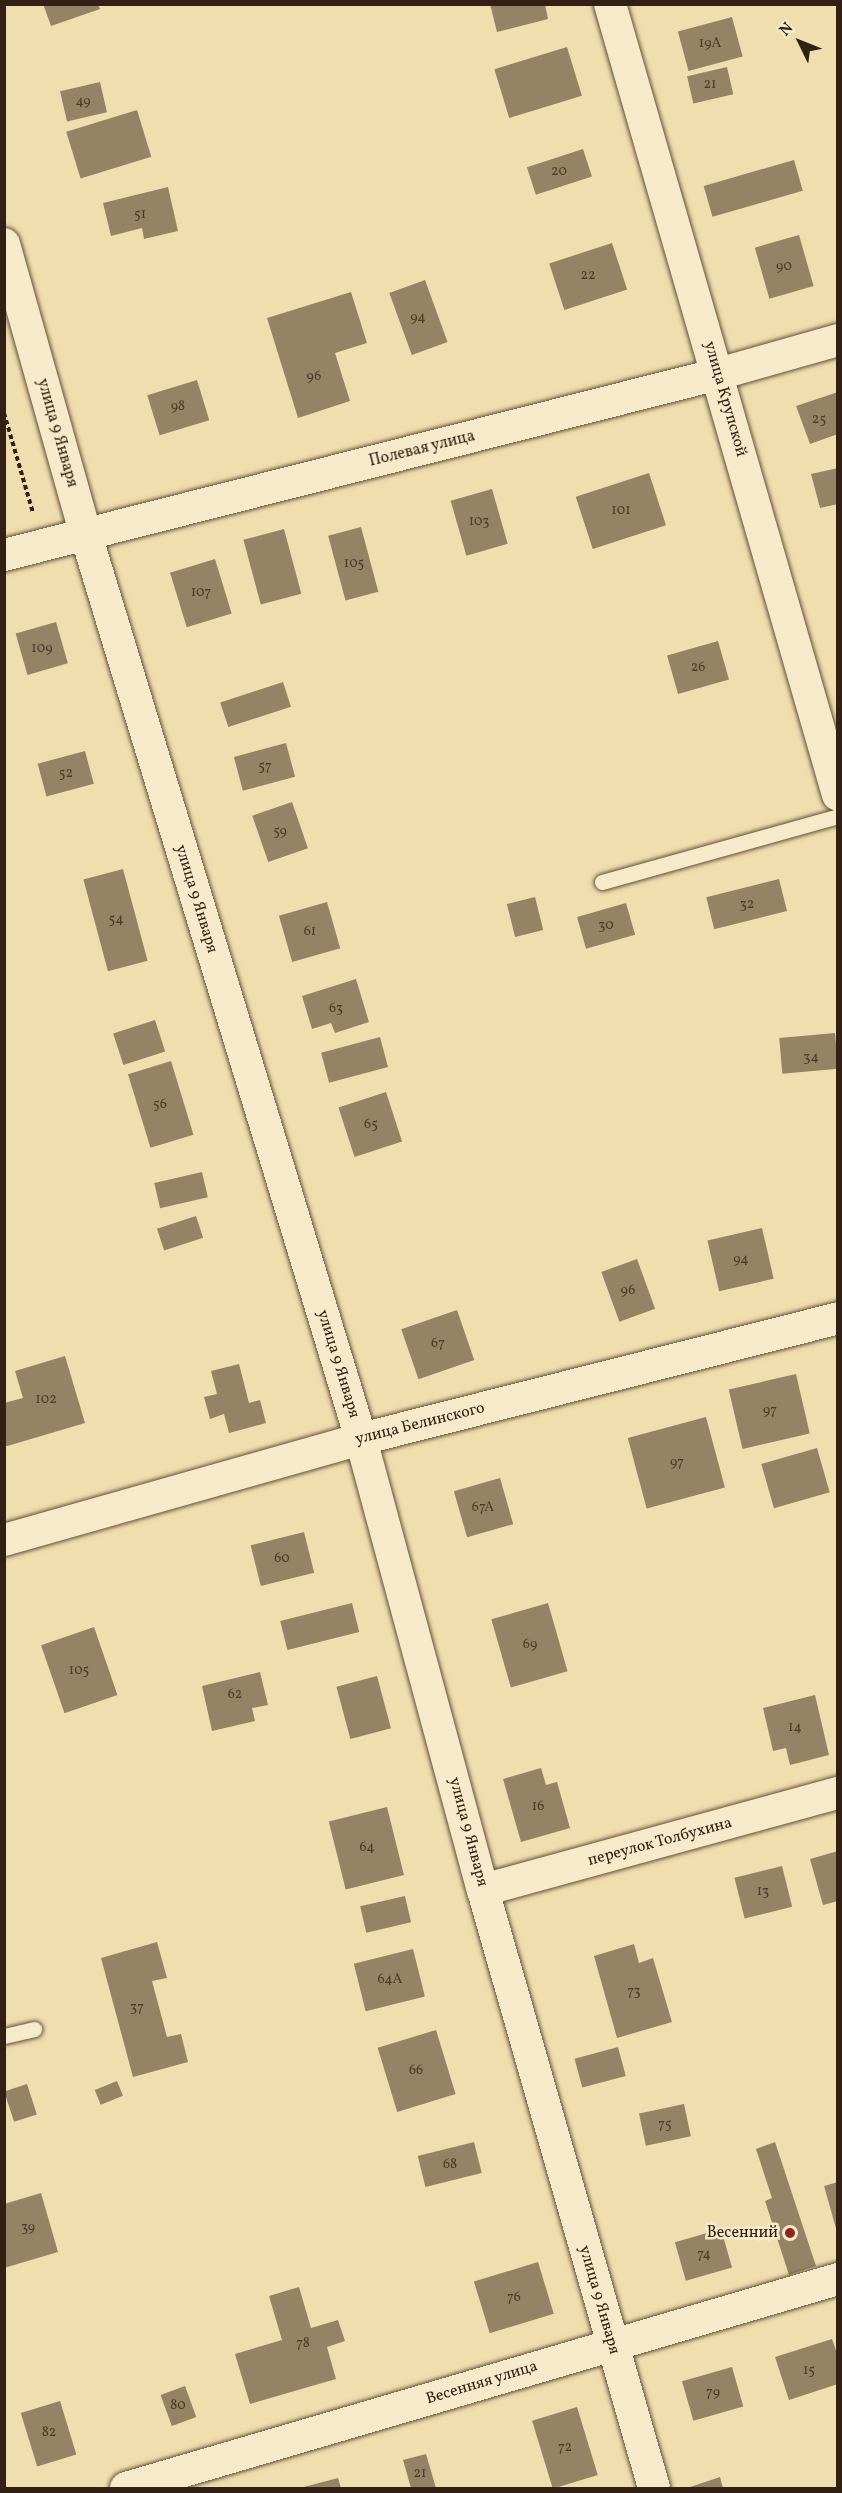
<!DOCTYPE html>
<meta charset="utf-8">
<style>
body{margin:0}
#map{position:relative;width:842px;height:2493px;overflow:hidden;background:#f1deae;font-family:Vollkorn,serif}
div>[style]{position:absolute}
[style*='--x']{left:calc(var(--x)*1px);top:calc(var(--y)*1px);width:calc(var(--w)*1px);rotate:calc(var(--a)*1deg)}
.building>*{inset:0;background:#968365;transform-origin:0 0}
.path>*{height:4px;margin-top:-2px;transform-origin:0;background:repeating-linear-gradient(90deg,#332015 0 4.5px,transparent 0 7.5px)}
.roads{filter:drop-shadow(0 0 2px #62503b) drop-shadow(0 0 2px #62503b)}
.service>*{height:15px;margin:-7.5px;padding:0 7.5px;transform-origin:7.5px;border-radius:7.5px;background:#f6eaca}
.minor>*{height:32px;margin:-16px;padding:0 16px;transform-origin:16px;border-radius:16px;background:#f6eaca}
.dots>*{width:16px;height:16px;translate:-50% -50%;box-sizing:border-box;border:3px solid #f6eaca;border-radius:50%}
span{translate:-50% -50%;white-space:nowrap;text-align:center;line-height:1.15;-webkit-text-stroke:5px #f6eaca;paint-order:stroke}
.number-label{font-size:14px;color:#4c3929}
.number-label span{-webkit-text-stroke-width:0}
.street-label{font-size:16px;color:#332015}
.poi-label{font-size:16px;color:#332015}
.right{translate:-100% -50%;text-align:right}
.frame{position:absolute;inset:0;border:6px solid #332015;pointer-events:none}
.north{position:absolute;left:770px;top:12px;width:60px;height:60px;-webkit-text-stroke:4px #f6eaca;paint-order:stroke;rotate:313deg;font-size:16px;font-weight:700;line-height:24px;text-align:center;color:#332015}
.north::after{content:'';display:block;margin:auto;width:21px;height:27px;background:#332015;clip-path:polygon(50% 0,100% 100%,50% 72%,0 100%)}
</style>
<div id="map">
<div class="building">
<div style="clip-path:polygon(43px 4px,98px 4px,100px 9px,51px 26px)"></div>
<div style="clip-path:polygon(490px 4px,545px 4px,548px 19px,497px 32px)"></div>
<div style="left:732px;top:17px;width:41px;height:56px;rotate:75deg"></div>
<div style="left:567px;top:47px;width:51px;height:76px;rotate:73deg"></div>
<div style="left:727px;top:67px;width:28px;height:41px;rotate:77deg"></div>
<div style="left:100px;top:82px;width:31px;height:41px;rotate:77deg"></div>
<div style="left:137px;top:110px;width:49px;height:74px;rotate:73deg"></div>
<div style="left:583px;top:149px;width:29px;height:59px;rotate:72deg"></div>
<div style="left:794px;top:160px;width:32px;height:94px;rotate:74deg"></div>
<div style="clip-path:polygon(168px 187px,178px 231px,144px 239px,142px 228px,111px 236px,103px 203px)"></div>
<div style="left:799px;top:235px;width:53px;height:46px;rotate:74deg"></div>
<div style="left:612px;top:243px;width:49px;height:66px;rotate:72deg"></div>
<div style="left:425px;top:280px;width:66px;height:38px;rotate:70deg"></div>
<div style="clip-path:polygon(351px 292px,367px 343px,335px 353px,350px 401px,298px 418px,267px 318px)"></div>
<div style="left:197px;top:380px;width:42px;height:52px;rotate:73deg"></div>
<div style="clip-path:polygon(838px 392px,838px 434px,810px 444px,796px 406px)"></div>
<div style="clip-path:polygon(838px 468px,838px 504px,820px 508px,811px 474px)"></div>
<div style="left:649px;top:473px;width:55px;height:77px;rotate:72deg"></div>
<div style="left:492px;top:489px;width:57px;height:43px;rotate:74deg"></div>
<div style="left:361px;top:527px;width:67px;height:34px;rotate:75deg"></div>
<div style="left:284px;top:529px;width:67px;height:42px;rotate:75deg"></div>
<div style="left:215px;top:559px;width:57px;height:47px;rotate:73deg"></div>
<div style="left:56px;top:622px;width:43px;height:42px;rotate:74deg"></div>
<div style="left:718px;top:641px;width:40px;height:53px;rotate:74deg"></div>
<div style="left:283px;top:682px;width:26px;height:66px;rotate:72deg"></div>
<div style="left:286px;top:743px;width:35px;height:54px;rotate:75deg"></div>
<div style="left:85px;top:751px;width:34px;height:49px;rotate:75deg"></div>
<div style="left:292px;top:802px;width:49px;height:42px;rotate:71deg"></div>
<div style="left:123px;top:869px;width:95px;height:41px;rotate:75deg"></div>
<div style="left:779px;top:879px;width:33px;height:75px;rotate:76deg"></div>
<div style="left:535px;top:897px;width:34px;height:29px;rotate:76deg"></div>
<div style="left:327px;top:902px;width:48px;height:50px;rotate:74deg"></div>
<div style="left:626px;top:903px;width:33px;height:51px;rotate:74deg"></div>
<div style="clip-path:polygon(356px 979px,369px 1022px,335px 1033px,331px 1023px,312px 1029px,302px 996px)"></div>
<div style="left:155px;top:1020px;width:33px;height:44px;rotate:72deg"></div>
<div style="left:835px;top:1033px;width:36px;height:56px;rotate:85deg"></div>
<div style="left:380px;top:1037px;width:31px;height:61px;rotate:75deg"></div>
<div style="left:171px;top:1061px;width:77px;height:45px;rotate:73deg"></div>
<div style="left:386px;top:1092px;width:52px;height:50px;rotate:72deg"></div>
<div style="left:202px;top:1172px;width:26px;height:49px;rotate:77deg"></div>
<div style="left:196px;top:1216px;width:23px;height:41px;rotate:72deg"></div>
<div style="left:762px;top:1228px;width:52px;height:56px;rotate:77deg"></div>
<div style="left:637px;top:1259px;width:53px;height:38px;rotate:70deg"></div>
<div style="left:457px;top:1310px;width:53px;height:59px;rotate:71deg"></div>
<div style="clip-path:polygon(65px 1356px,85px 1423px,4px 1447px,4px 1403px,23px 1398px,15px 1371px)"></div>
<div style="clip-path:polygon(239px 1364px,249px 1403px,260px 1400px,266px 1423px,229px 1433px,224px 1414px,210px 1419px,204px 1397px,217px 1394px,211px 1371px)"></div>
<div style="left:796px;top:1374px;width:61px;height:69px;rotate:77deg"></div>
<div style="left:706px;top:1417px;width:73px;height:81px;rotate:75deg"></div>
<div style="left:817px;top:1448px;width:46px;height:58px;rotate:74deg"></div>
<div style="left:500px;top:1478px;width:48px;height:48px;rotate:74deg"></div>
<div style="left:304px;top:1532px;width:42px;height:55px;rotate:76deg"></div>
<div style="left:352px;top:1603px;width:30px;height:74px;rotate:76deg"></div>
<div style="left:548px;top:1603px;width:71px;height:59px;rotate:74deg"></div>
<div style="left:94px;top:1627px;width:72px;height:56px;rotate:71deg"></div>
<div style="clip-path:polygon(260px 1672px,268px 1705px,252px 1708px,255px 1721px,212px 1731px,202px 1686px)"></div>
<div style="left:377px;top:1676px;width:54px;height:42px;rotate:75deg"></div>
<div style="clip-path:polygon(815px 1695px,829px 1755px,790px 1765px,786px 1748px,773px 1751px,763px 1708px)"></div>
<div style="clip-path:polygon(541px 1768px,546px 1785px,557px 1782px,570px 1828px,521px 1842px,503px 1779px)"></div>
<div style="left:387px;top:1807px;width:70px;height:60px;rotate:76deg"></div>
<div style="clip-path:polygon(838px 1851px,838px 1901px,823px 1905px,810px 1859px)"></div>
<div style="left:782px;top:1866px;width:42px;height:49px;rotate:76deg"></div>
<div style="left:405px;top:1896px;width:27px;height:46px;rotate:77deg"></div>
<div style="clip-path:polygon(157px 1942px,167px 1978px,152px 1981px,167px 2037px,181px 2034px,188px 2062px,133px 2077px,101px 1958px)"></div>
<div style="clip-path:polygon(634px 1944px,639px 1963px,653px 1958px,672px 2022px,617px 2038px,594px 1956px)"></div>
<div style="left:413px;top:1949px;width:49px;height:61px;rotate:76deg"></div>
<div style="left:436px;top:2030px;width:67px;height:61px;rotate:73deg"></div>
<div style="left:618px;top:2047px;width:30px;height:45px;rotate:75deg"></div>
<div style="left:117px;top:2081px;width:16px;height:24px;rotate:68deg"></div>
<div style="left:27px;top:2084px;width:32px;height:24px;rotate:72deg"></div>
<div style="left:684px;top:2104px;width:33px;height:46px;rotate:78deg"></div>
<div style="left:474px;top:2142px;width:32px;height:58px;rotate:76deg"></div>
<div style="clip-path:polygon(775px 2142px,816px 2266px,789px 2275px,765px 2201px,772px 2198px,756px 2149px)"></div>
<div style="clip-path:polygon(838px 2182px,838px 2232px,837px 2232px,824px 2186px)"></div>
<div style="clip-path:polygon(41px 2193px,58px 2252px,4px 2268px,4px 2204px)"></div>
<div style="left:721px;top:2229px;width:40px;height:48px;rotate:74deg"></div>
<div style="left:538px;top:2262px;width:54px;height:67px;rotate:73deg"></div>
<div style="clip-path:polygon(299px 2287px,311px 2328px,338px 2320px,345px 2341px,327px 2347px,336px 2379px,250px 2404px,235px 2354px,282px 2340px,269px 2296px)"></div>
<div style="clip-path:polygon(832px 2339px,838px 2356px,838px 2384px,789px 2400px,775px 2357px)"></div>
<div style="left:732px;top:2367px;width:41px;height:52px;rotate:74deg"></div>
<div style="left:185px;top:2386px;width:33px;height:26px;rotate:70deg"></div>
<div style="left:60px;top:2401px;width:56px;height:41px;rotate:73deg"></div>
<div style="left:577px;top:2407px;width:71px;height:47px;rotate:73deg"></div>
<div style="clip-path:polygon(426px 2454px,436px 2488px,411px 2488px,403px 2460px)"></div>
<div style="clip-path:polygon(720px 2477px,723px 2488px,687px 2488px)"></div>
<div style="clip-path:polygon(338px 2478px,341px 2488px,300px 2488px)"></div>
</div>
<div class="path">
<div style="--x:4;--y:413;--w:104;--a:73.8"></div>
</div>
<div class="roads">
<div class="service">
<div style="--x:602;--y:882;--w:245;--a:-15.6"></div>
<div style="--x:4;--y:2036;--w:31;--a:-13"></div>
</div>
<div class="minor">
<div style="--x:610;--y:4;--w:823;--a:73.92"></div>
<div style="--x:4;--y:244;--w:302;--a:74.3"></div>
<div style="--x:86;--y:535;--w:945;--a:73.08"></div>
<div style="--x:361;--y:1439;--w:467;--a:74.9"></div>
<div style="--x:483;--y:1890;--w:622;--a:74.04"></div>
<div style="--x:4;--y:555;--w:737;--a:-14.22"></div>
<div style="--x:718;--y:374;--w:125;--a:-15.8"></div>
<div style="--x:4;--y:1540;--w:371;--a:-15.8"></div>
<div style="--x:361;--y:1439;--w:492;--a:-14.2"></div>
<div style="--x:483;--y:1890;--w:368;--a:-15.3"></div>
<div style="--x:126;--y:2488;--w:742;--a:-16.36"></div>
</div>
</div>
<div class="dots">
<div style="left:790px;top:2233px;background:#8f2418"></div>
</div>
<div class="number-label">
<span style="left:710px;top:44px">19А</span>
<span style="left:710px;top:85px">21</span>
<span style="left:83px;top:102px">49</span>
<span style="left:559px;top:172px">20</span>
<span style="left:140px;top:215px">51</span>
<span style="left:784px;top:267px">90</span>
<span style="left:588px;top:276px">22</span>
<span style="left:418px;top:318px">94</span>
<span style="left:314px;top:377px">96</span>
<span style="left:178px;top:407px">98</span>
<span style="left:819px;top:420px">25</span>
<span style="left:621px;top:511px">101</span>
<span style="left:479px;top:522px">103</span>
<span style="left:354px;top:564px">105</span>
<span style="left:201px;top:593px">107</span>
<span style="left:42px;top:649px">109</span>
<span style="left:698px;top:668px">26</span>
<span style="left:265px;top:767px">57</span>
<span style="left:66px;top:774px">52</span>
<span style="left:280px;top:832px">59</span>
<span style="left:747px;top:905px">32</span>
<span style="left:116px;top:920px">54</span>
<span style="left:606px;top:926px">30</span>
<span style="left:310px;top:932px">61</span>
<span style="left:336px;top:1009px">63</span>
<span style="left:811px;top:1058px">34</span>
<span style="left:160px;top:1105px">56</span>
<span style="left:371px;top:1125px">65</span>
<span style="left:741px;top:1260px">94</span>
<span style="left:628px;top:1291px">96</span>
<span style="left:438px;top:1344px">67</span>
<span style="left:46px;top:1400px">102</span>
<span style="left:770px;top:1411px">97</span>
<span style="left:677px;top:1463px">97</span>
<span style="left:483px;top:1508px">67А</span>
<span style="left:282px;top:1559px">60</span>
<span style="left:530px;top:1645px">69</span>
<span style="left:79px;top:1671px">105</span>
<span style="left:235px;top:1695px">62</span>
<span style="left:795px;top:1728px">14</span>
<span style="left:538px;top:1807px">16</span>
<span style="left:367px;top:1848px">64</span>
<span style="left:763px;top:1892px">13</span>
<span style="left:390px;top:1980px">64А</span>
<span style="left:634px;top:1992px">73</span>
<span style="left:137px;top:2008px">37</span>
<span style="left:416px;top:2071px">66</span>
<span style="left:665px;top:2125px">75</span>
<span style="left:450px;top:2165px">68</span>
<span style="left:28px;top:2228px">39</span>
<span style="left:704px;top:2255px">74</span>
<span style="left:514px;top:2298px">76</span>
<span style="left:303px;top:2344px">78</span>
<span style="left:809px;top:2371px">15</span>
<span style="left:713px;top:2393px">79</span>
<span style="left:178px;top:2406px">80</span>
<span style="left:49px;top:2433px">82</span>
<span style="left:565px;top:2448px">72</span>
<span style="left:420px;top:2474px">21</span>
</div>
<div class="street-label">
<span style="left:725px;top:399px;rotate:74deg">улица Крупской</span>
<span style="left:57px;top:433px;rotate:74deg">улица 9 Января</span>
<span style="left:422px;top:449px;rotate:-14deg">Полевая улица</span>
<span style="left:196px;top:899px;rotate:73deg">улица 9 Января</span>
<span style="left:338px;top:1364px;rotate:73deg">улица 9 Января</span>
<span style="left:420px;top:1424px;rotate:-14deg">улица Белинского</span>
<span style="left:468px;top:1832px;rotate:75deg">улица 9 Января</span>
<span style="left:660px;top:1842px;rotate:-15deg">переулок Толбухина</span>
<span style="left:599px;top:2300px;rotate:74deg">улица 9 Января</span>
<span style="left:482px;top:2383px;rotate:-17deg">Весенняя улица</span>
</div>
<div class="poi-label">
<span class="right" style="left:778px;top:2233px">Весенний</span>
</div>
<div class="frame"></div>
<div class="north">N</div>
</div>
